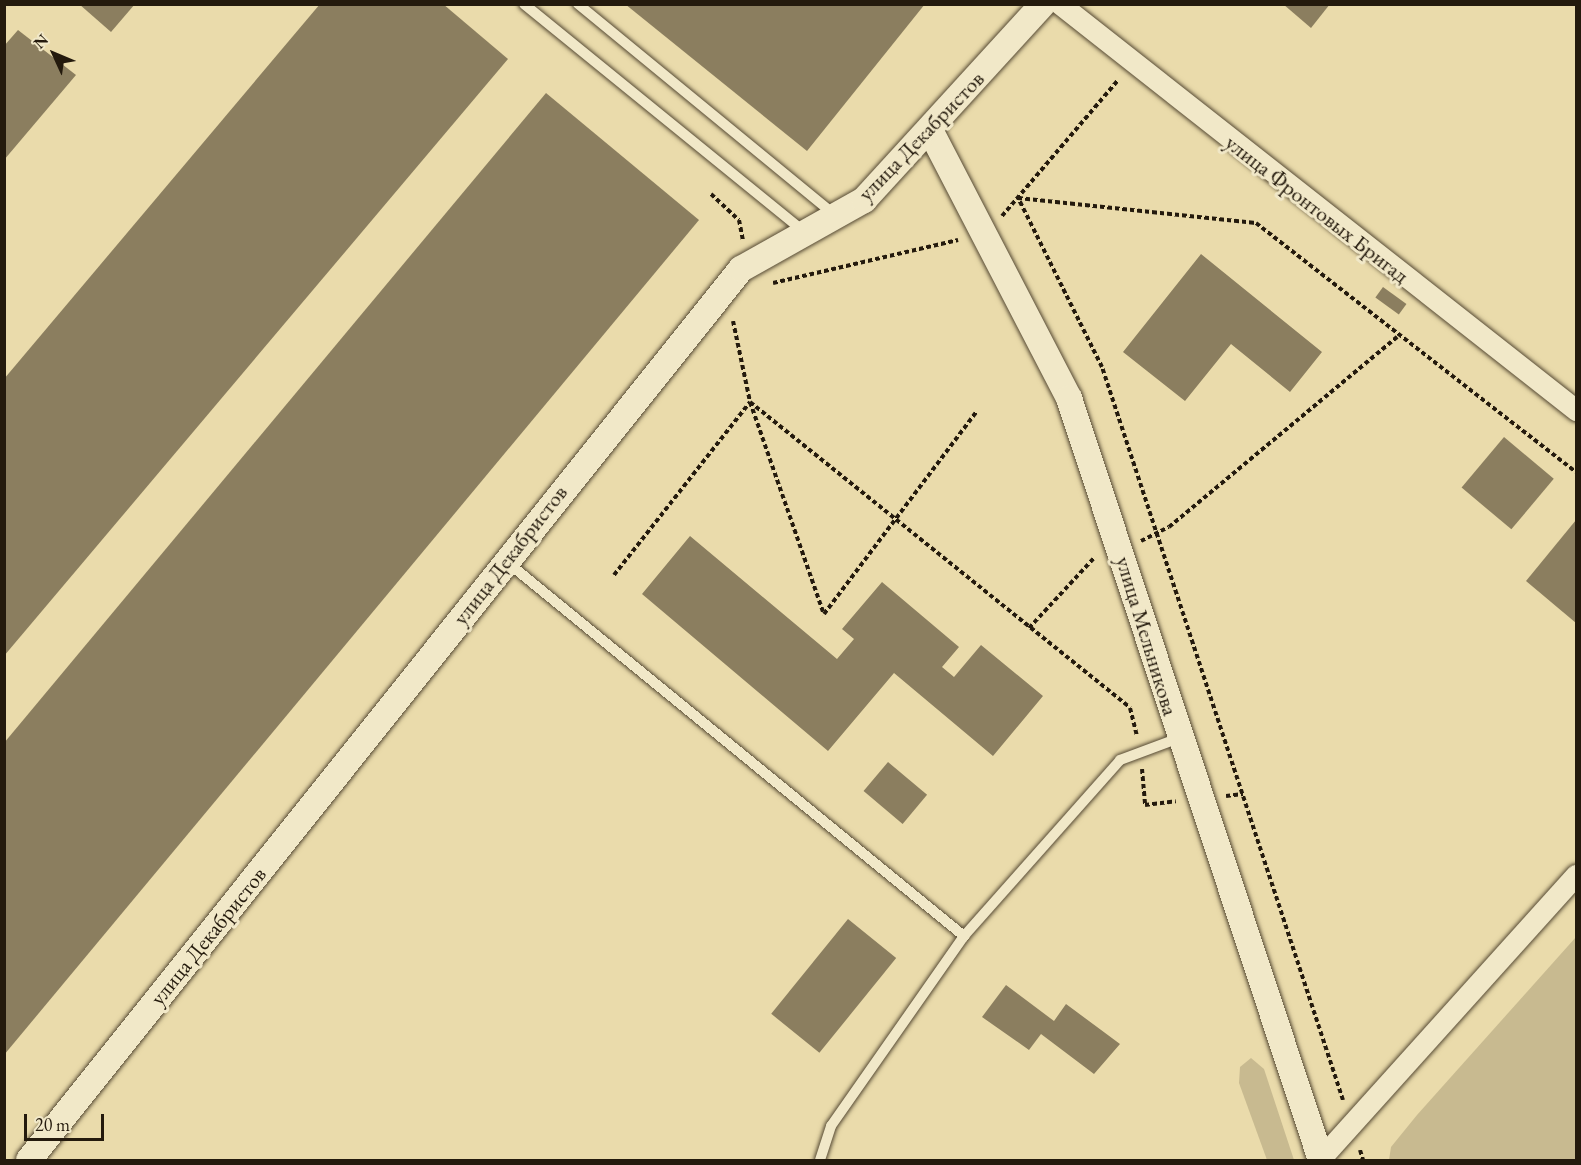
<!DOCTYPE html>
<meta charset="utf-8">
<style>
body{margin:0}
#map{position:relative;width:1581px;height:1165px;overflow:hidden;background:#eadbab;font-family:"EB Garamond",serif}
div>[style]{position:absolute}
[style*='--x']{left:calc(var(--x)*1px);top:calc(var(--y)*1px);width:calc(var(--w)*1px);rotate:calc(var(--a)*1deg)}
.green>*{inset:0;background:#c8ba90}
.building>*{inset:0;background:#8b7e5f;transform-origin:0 0}
.path>*{height:4px;margin-top:-2px;transform-origin:0;background:repeating-linear-gradient(90deg,#241a0d 0 4.5px,transparent 0 7.5px)}
.roads{filter:drop-shadow(0 0 2px #564a34) drop-shadow(0 0 2px #564a34)}
.service>*{height:10px;margin:-5px;padding:0 5px;transform-origin:5px;border-radius:5px;background:#f1e8c8}
.minor>*{height:21px;margin:-10.5px;padding:0 10.5px;transform-origin:10.5px;border-radius:10.5px;background:#f1e8c8}
.tertiary>*{height:26px;margin:-13px;padding:0 13px;transform-origin:13px;border-radius:13px;background:#f1e8c8}
span{translate:-50% -50%;white-space:nowrap;text-align:center;line-height:1.15;-webkit-text-stroke:6px #f1e8c8;paint-order:stroke}
.street-label{font-size:22px;color:#241a0d}
.frame{position:absolute;inset:0;border:6px solid #241a0d;pointer-events:none}
.north{position:absolute;left:24px;top:24px;width:60px;height:60px;-webkit-text-stroke:4px #f1e8c8;paint-order:stroke;rotate:314deg;font-size:16px;font-weight:700;line-height:24px;text-align:center;color:#241a0d}
.north::after{content:'';display:block;margin:auto;width:21px;height:27px;background:#241a0d;clip-path:polygon(50% 0,100% 100%,50% 72%,0 100%)}
.scale{position:absolute;left:24px;top:1114px;width:80px;height:27px;box-sizing:border-box;border:3px solid #241a0d;border-top:0;padding-left:8px;font-size:18px;line-height:21px;white-space:nowrap;color:#241a0d;-webkit-text-stroke:4px #f1e8c8;paint-order:stroke}
</style>
<div id="map">
<div class="green">
<div style="clip-path:polygon(1576px 937px,1576px 1160px,1389px 1160px,1391px 1147px,1417px 1115px)"></div>
<div style="clip-path:polygon(1251px 1058px,1264px 1069px,1294px 1160px,1267px 1160px,1239px 1083px,1240px 1067px)"></div>
</div>
<div class="building">
<div style="clip-path:polygon(79px 4px,135px 4px,111px 32px)"></div>
<div style="clip-path:polygon(320px 4px,443px 4px,508px 59px,4px 656px,4px 379px)"></div>
<div style="clip-path:polygon(625px 4px,925px 4px,807px 151px)"></div>
<div style="clip-path:polygon(1283px 4px,1330px 4px,1311px 28px)"></div>
<div style="clip-path:polygon(18px 30px,76px 75px,4px 160px,4px 46px)"></div>
<div style="clip-path:polygon(546px 93px,699px 220px,4px 1055px,4px 743px)"></div>
<div style="clip-path:polygon(1201px 254px,1322px 352px,1290px 392px,1231px 344px,1185px 401px,1123px 352px)"></div>
<div style="left:1383px;top:287px;width:29px;height:13px;rotate:36deg"></div>
<div style="left:1504px;top:437px;width:65px;height:66px;rotate:40deg"></div>
<div style="clip-path:polygon(1576px 520px,1576px 623px,1526px 581px)"></div>
<div style="clip-path:polygon(690px 536px,837px 659px,854px 639px,842px 629px,882px 582px,959px 647px,942px 667px,954px 677px,981px 645px,1043px 696px,993px 756px,894px 673px,828px 751px,642px 594px)"></div>
<div style="left:888px;top:762px;width:51px;height:38px;rotate:40deg"></div>
<div style="left:848px;top:919px;width:62px;height:122px;rotate:39deg"></div>
<div style="clip-path:polygon(1006px 985px,1054px 1021px,1066px 1004px,1120px 1044px,1094px 1074px,1041px 1034px,1029px 1050px,982px 1017px)"></div>
</div>
<div class="path">
<div style="--x:711;--y:194;--w:38;--a:43"></div>
<div style="--x:739;--y:220;--w:20;--a:79"></div>
<div style="--x:1002;--y:216;--w:179;--a:-49.5"></div>
<div style="--x:773;--y:283;--w:190;--a:-13.1"></div>
<div style="--x:733;--y:321;--w:83;--a:78.1"></div>
<div style="--x:750;--y:402;--w:225;--a:70.8"></div>
<div style="--x:824;--y:614;--w:253;--a:-53"></div>
<div style="--x:1141;--y:541;--w:31;--a:-27"></div>
<div style="--x:1169;--y:527;--w:297;--a:-39.8"></div>
<div style="--x:614;--y:575;--w:220;--a:-51.8"></div>
<div style="--x:750;--y:402;--w:488;--a:38.8"></div>
<div style="--x:1130;--y:708;--w:29;--a:76"></div>
<div style="--x:1029;--y:628;--w:97;--a:-47.1"></div>
<div style="--x:1142;--y:769;--w:36;--a:85"></div>
<div style="--x:1145;--y:805;--w:31;--a:-7"></div>
<div style="--x:1226;--y:796;--w:17;--a:-7"></div>
<div style="--x:1343;--y:1100;--w:772;--a:-108.2"></div>
<div style="--x:1102;--y:367;--w:189;--a:-116.4"></div>
<div style="--x:1018;--y:198;--w:239;--a:6"></div>
<div style="--x:1256;--y:223;--w:405;--a:37.9"></div>
<div style="--x:1360;--y:1150;--w:10;--a:73"></div>
</div>
<div class="roads">
<div class="service">
<div style="--x:524;--y:4;--w:362;--a:39.1"></div>
<div style="--x:578;--y:4;--w:333;--a:39.4"></div>
<div style="--x:507;--y:562;--w:591;--a:39.3"></div>
<div style="--x:820;--y:1160;--w:36;--a:-72"></div>
<div style="--x:831;--y:1126;--w:232;--a:-55"></div>
<div style="--x:964;--y:936;--w:235;--a:-48.4"></div>
<div style="--x:1120;--y:760;--w:63;--a:-20.4"></div>
</div>
<div class="minor">
<div style="--x:1060;--y:4;--w:657;--a:38.2"></div>
<div style="--x:1321;--y:1158;--w:381;--a:-48"></div>
</div>
<div class="tertiary">
<div style="--x:930;--y:130;--w:302;--a:62.6"></div>
<div style="--x:1069;--y:398;--w:803;--a:71.7"></div>
<div style="--x:29;--y:1160;--w:1141;--a:-51.37"></div>
<div style="--x:741;--y:269;--w:141;--a:-29.3"></div>
<div style="--x:864;--y:200;--w:265;--a:-47.6"></div>
</div>
</div>
<div class="street-label">
<span style="left:921px;top:136px;rotate:-46deg">улица Декабристов</span>
<span style="left:1317px;top:209px;rotate:38deg">улица Фронтовых Бригад</span>
<span style="left:510px;top:555px;rotate:-52deg">улица Декабристов</span>
<span style="left:1147px;top:636px;rotate:73deg">улица Мельникова</span>
<span style="left:208px;top:936px;rotate:-51deg">улица Декабристов</span>
</div>
<div class="frame"></div>
<div class="north">N</div>
<div class="scale">20 m</div>
</div>
